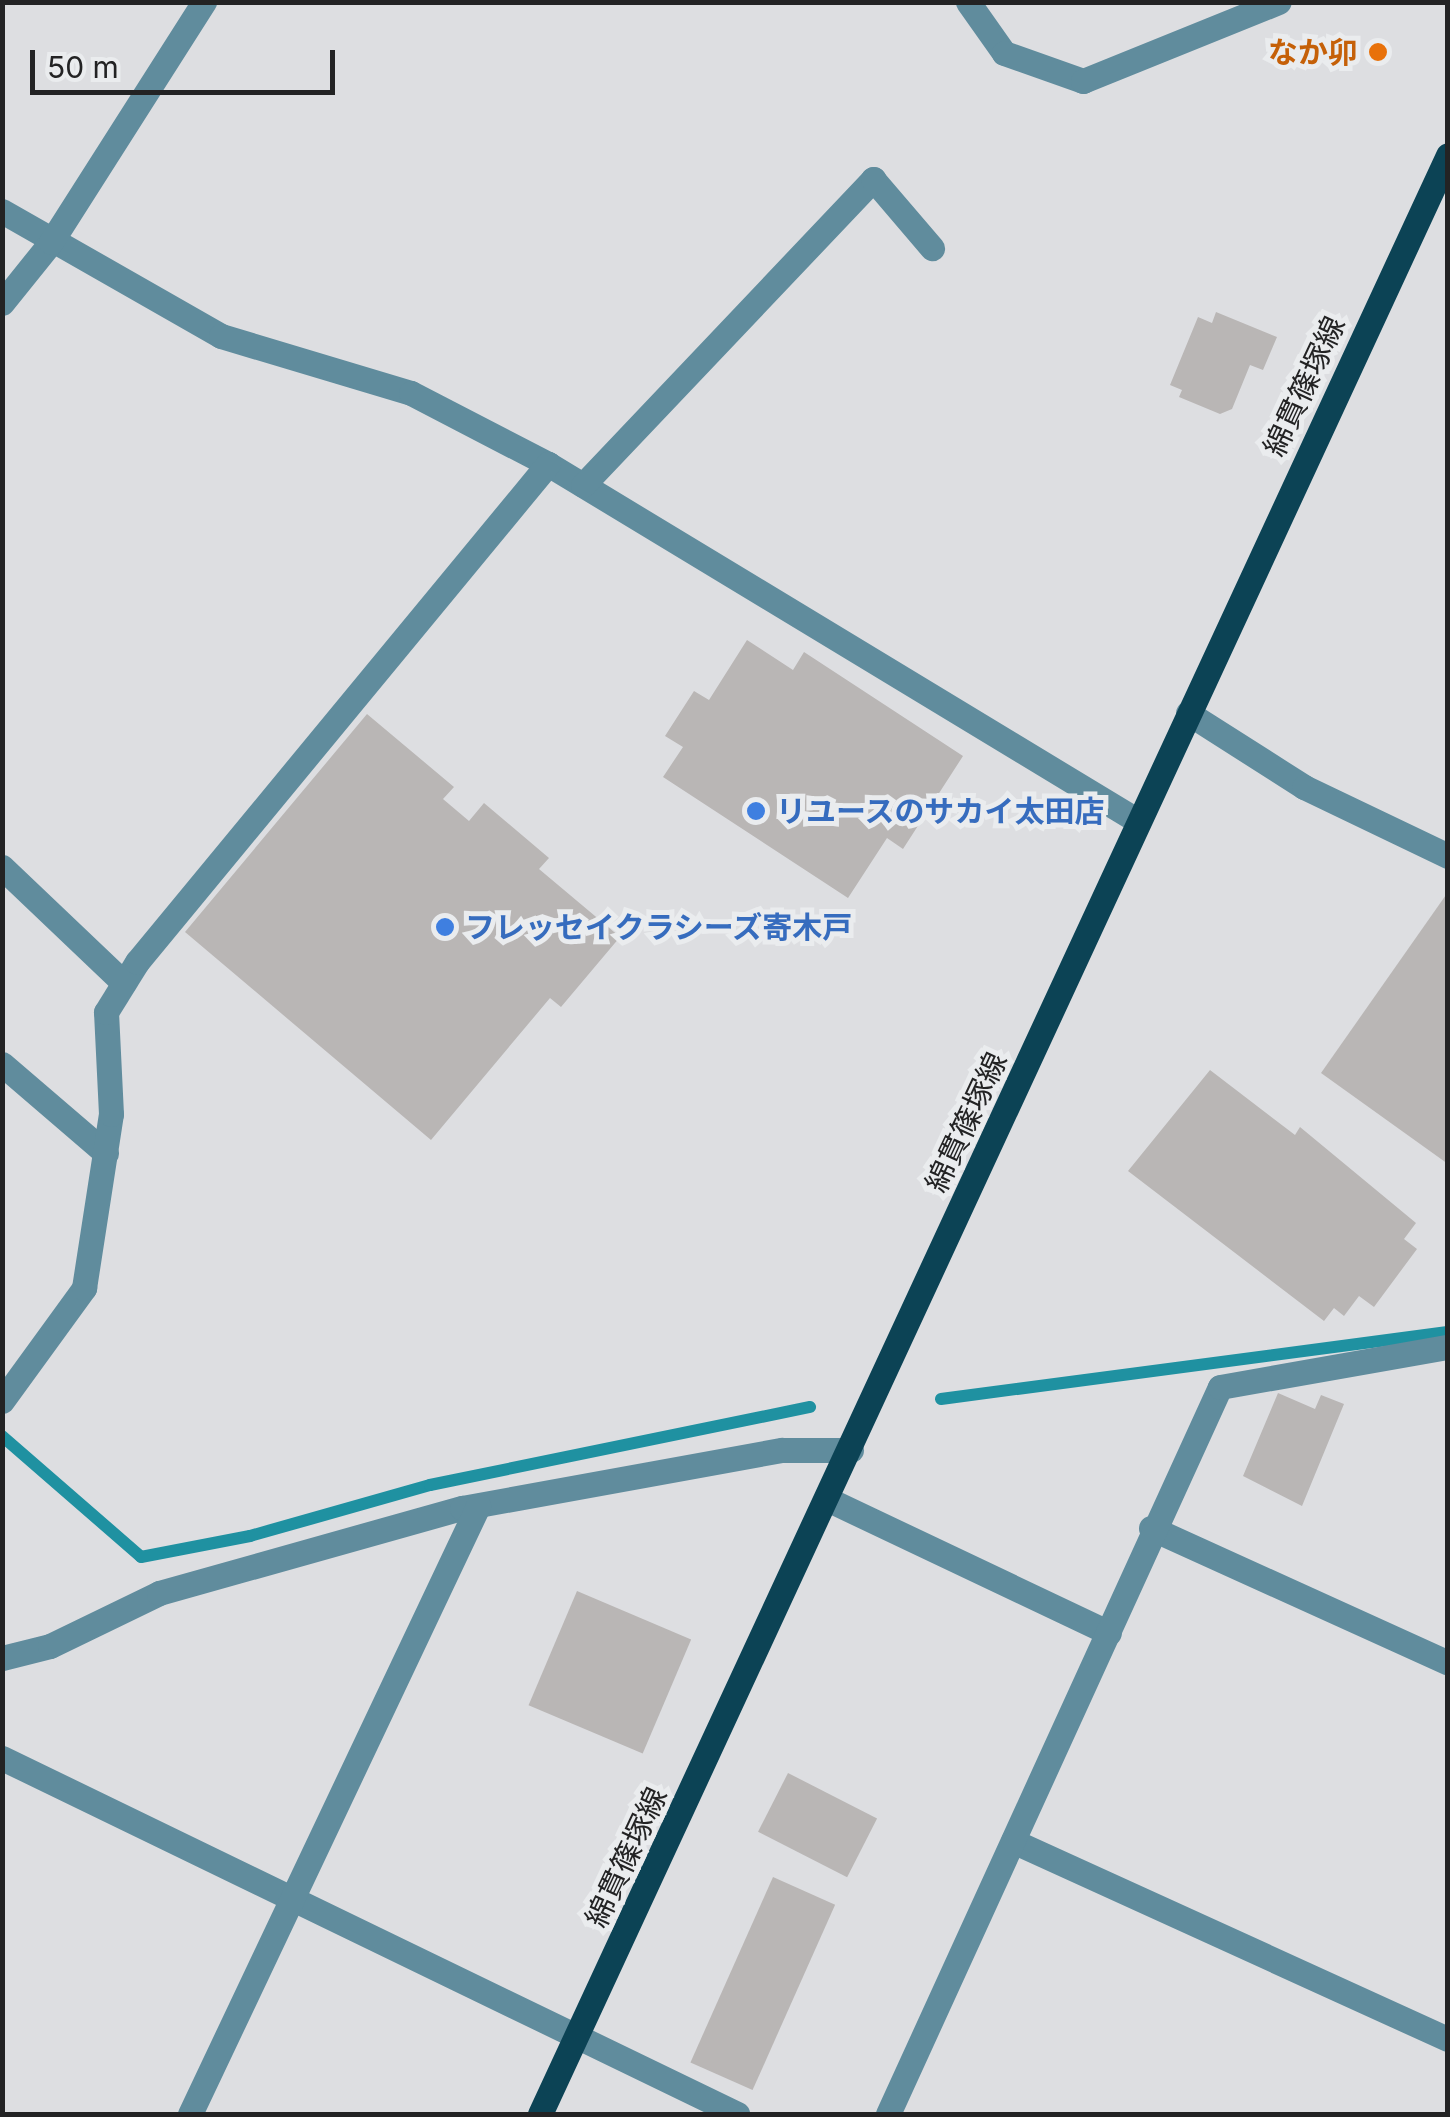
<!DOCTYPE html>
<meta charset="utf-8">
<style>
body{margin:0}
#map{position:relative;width:1450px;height:2117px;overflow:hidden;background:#dddee1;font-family:Inter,"Noto Sans JP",sans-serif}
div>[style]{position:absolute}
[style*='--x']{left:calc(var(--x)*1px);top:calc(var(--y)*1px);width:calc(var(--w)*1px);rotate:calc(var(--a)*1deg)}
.stream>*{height:12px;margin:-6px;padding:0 6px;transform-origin:6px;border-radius:6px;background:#1f91a1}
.building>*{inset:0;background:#b9b6b5;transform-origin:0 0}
.minor>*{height:25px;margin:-12.5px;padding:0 12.5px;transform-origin:12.5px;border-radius:12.5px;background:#608c9d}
.major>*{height:25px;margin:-12.5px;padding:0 12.5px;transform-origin:12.5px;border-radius:12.5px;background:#0c4355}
.dots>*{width:28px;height:28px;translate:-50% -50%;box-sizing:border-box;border:5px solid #eaecee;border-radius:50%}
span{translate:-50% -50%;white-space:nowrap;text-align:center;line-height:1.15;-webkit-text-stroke:10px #eaecee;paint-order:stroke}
.food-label{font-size:30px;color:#c56008;font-weight:700}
.right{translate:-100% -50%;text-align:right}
.street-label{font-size:30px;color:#232324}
.shop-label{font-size:30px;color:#366cbe;font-weight:700}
.left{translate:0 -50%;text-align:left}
.frame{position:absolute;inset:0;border:5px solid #232324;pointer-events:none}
.scale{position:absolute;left:30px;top:50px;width:305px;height:45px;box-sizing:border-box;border:5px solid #232324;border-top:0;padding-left:12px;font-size:30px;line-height:35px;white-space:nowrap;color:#232324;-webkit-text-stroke:8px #eaecee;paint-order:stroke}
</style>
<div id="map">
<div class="stream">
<div style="--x:941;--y:1399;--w:511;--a:-7.53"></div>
<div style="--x:2;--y:1436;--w:184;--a:41"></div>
<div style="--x:141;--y:1557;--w:111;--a:-10.9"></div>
<div style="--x:250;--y:1536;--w:187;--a:-15.8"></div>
<div style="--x:430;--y:1485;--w:388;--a:-11.6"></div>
</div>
<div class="building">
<div style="clip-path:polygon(1216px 312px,1277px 337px,1263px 370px,1250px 365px,1232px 409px,1220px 414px,1179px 397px,1182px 390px,1170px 385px,1198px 317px,1212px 323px)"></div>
<div style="clip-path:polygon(747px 640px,793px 670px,804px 652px,963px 756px,903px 849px,887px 838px,848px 898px,663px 777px,683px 747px,665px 736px,694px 691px,709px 700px)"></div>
<div style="clip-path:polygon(367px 714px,454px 787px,443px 799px,469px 821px,484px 803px,549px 858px,539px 869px,620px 937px,561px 1007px,550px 998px,431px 1140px,185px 932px)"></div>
<div style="clip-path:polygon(1448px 892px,1448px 1164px,1321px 1073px)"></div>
<div style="clip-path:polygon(1210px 1070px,1295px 1135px,1300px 1127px,1416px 1223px,1404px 1239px,1417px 1249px,1374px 1307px,1359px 1296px,1344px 1316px,1334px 1308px,1324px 1321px,1128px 1171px)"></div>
<div style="clip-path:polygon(1278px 1393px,1315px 1409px,1321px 1395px,1344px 1404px,1302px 1506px,1243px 1476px)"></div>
<div style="left:577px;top:1591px;width:124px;height:124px;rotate:23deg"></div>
<div style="left:788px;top:1773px;width:100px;height:66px;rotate:27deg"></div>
<div style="left:773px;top:1877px;width:68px;height:203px;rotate:24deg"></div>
</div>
<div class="minor">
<div style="--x:968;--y:2;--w:62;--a:54.8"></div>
<div style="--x:1004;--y:53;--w:84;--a:19.5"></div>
<div style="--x:1083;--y:81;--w:211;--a:-22"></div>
<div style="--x:2;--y:211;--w:252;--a:29.7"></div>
<div style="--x:221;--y:336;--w:198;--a:16.7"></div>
<div style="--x:411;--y:393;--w:154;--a:27.4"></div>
<div style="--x:548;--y:464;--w:690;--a:31.18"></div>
<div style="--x:2;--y:303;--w:78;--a:-51.2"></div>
<div style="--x:51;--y:242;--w:285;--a:-57.5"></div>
<div style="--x:583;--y:485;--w:422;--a:-46.5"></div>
<div style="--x:873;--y:179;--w:91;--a:49.5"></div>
<div style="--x:1188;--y:713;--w:138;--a:32.5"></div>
<div style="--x:1304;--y:787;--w:160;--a:25.6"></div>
<div style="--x:2;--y:867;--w:168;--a:43.6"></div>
<div style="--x:2;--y:1064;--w:137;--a:40.6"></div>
<div style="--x:2;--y:1401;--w:140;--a:-54"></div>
<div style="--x:84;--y:1288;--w:176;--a:-81.2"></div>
<div style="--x:111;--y:1114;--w:102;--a:-92.8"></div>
<div style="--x:106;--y:1012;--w:59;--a:-58.2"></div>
<div style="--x:137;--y:962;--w:646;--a:-50.47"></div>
<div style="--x:827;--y:1499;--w:312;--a:25.4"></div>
<div style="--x:1151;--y:1528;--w:326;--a:24.4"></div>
<div style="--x:2;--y:1658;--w:49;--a:-14"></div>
<div style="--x:50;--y:1646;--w:121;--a:-25.9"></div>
<div style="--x:159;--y:1593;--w:315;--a:-15.7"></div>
<div style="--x:462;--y:1508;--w:325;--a:-10.3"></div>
<div style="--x:782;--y:1450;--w:69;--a:0"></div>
<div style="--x:2;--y:1758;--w:817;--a:25.84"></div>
<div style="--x:1013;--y:1841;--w:478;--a:24.5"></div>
<div style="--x:190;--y:2114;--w:673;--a:-64.65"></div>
<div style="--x:888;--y:2114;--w:799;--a:-65.46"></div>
<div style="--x:1220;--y:1387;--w:231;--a:-10"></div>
</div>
<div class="major">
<div style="--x:540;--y:2114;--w:2159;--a:-65.13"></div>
</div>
<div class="dots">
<div style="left:1378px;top:52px;background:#e8710a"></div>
<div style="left:756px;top:811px;background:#3f7fe0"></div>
<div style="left:445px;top:927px;background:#3f7fe0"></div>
</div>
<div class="food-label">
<span class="right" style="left:1358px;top:52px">なか卯</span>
</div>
<div class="street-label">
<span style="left:1304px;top:386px;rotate:-65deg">綿貫篠塚線</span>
<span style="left:966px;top:1122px;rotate:-65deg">綿貫篠塚線</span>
<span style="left:626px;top:1857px;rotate:-65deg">綿貫篠塚線</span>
</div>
<div class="shop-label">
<span class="left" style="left:776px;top:811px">リユースのサカイ太田店</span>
<span class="left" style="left:465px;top:927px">フレッセイクラシーズ寄木戸</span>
</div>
<div class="frame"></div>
<div class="scale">50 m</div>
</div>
